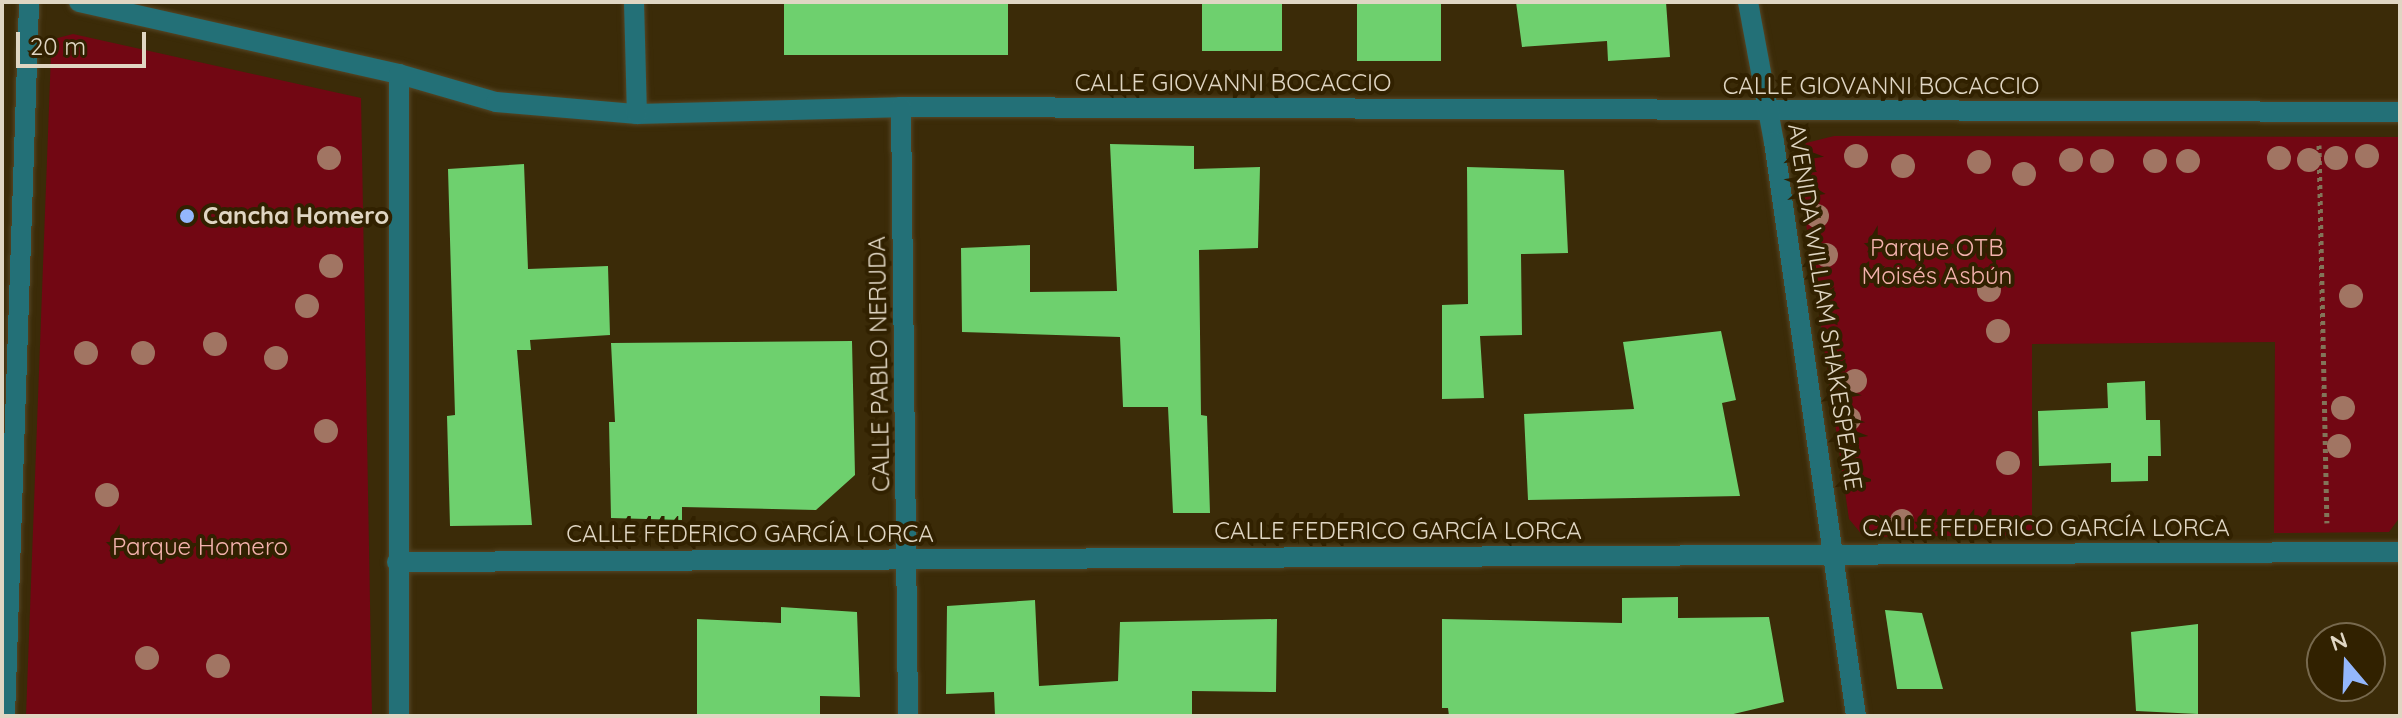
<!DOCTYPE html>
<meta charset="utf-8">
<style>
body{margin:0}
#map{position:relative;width:2402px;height:718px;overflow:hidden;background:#3b2b08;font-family:Quicksand,sans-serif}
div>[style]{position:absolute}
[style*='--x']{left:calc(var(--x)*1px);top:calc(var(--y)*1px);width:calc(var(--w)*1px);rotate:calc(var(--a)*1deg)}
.green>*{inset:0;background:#720713}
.building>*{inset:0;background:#6ed06e;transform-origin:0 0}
.path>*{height:5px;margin-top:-2.5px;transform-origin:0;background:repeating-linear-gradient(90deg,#827559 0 4px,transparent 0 8px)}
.roads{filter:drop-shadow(0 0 2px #554626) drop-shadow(0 0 2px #554626)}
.street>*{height:20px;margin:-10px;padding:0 10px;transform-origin:10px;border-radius:10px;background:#237077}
.trees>*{width:24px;height:24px;margin:-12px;border-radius:50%;background:#a17563}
.dots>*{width:22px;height:22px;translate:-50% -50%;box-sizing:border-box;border:4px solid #312100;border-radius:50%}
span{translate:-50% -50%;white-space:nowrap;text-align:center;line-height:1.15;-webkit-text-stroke:8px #312100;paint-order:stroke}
.street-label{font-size:24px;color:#e0d6c3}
.poi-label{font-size:24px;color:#e0d6c3;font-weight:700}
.left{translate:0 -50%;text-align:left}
.park-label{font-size:24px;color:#f4b2ad}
.frame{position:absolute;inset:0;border:4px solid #e0d6c3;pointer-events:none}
.north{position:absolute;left:2306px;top:622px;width:80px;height:80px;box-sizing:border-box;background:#312100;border:2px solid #77694e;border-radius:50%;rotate:341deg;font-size:22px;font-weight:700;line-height:32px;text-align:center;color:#e0d6c3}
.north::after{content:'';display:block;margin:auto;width:28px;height:36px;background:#94b7fd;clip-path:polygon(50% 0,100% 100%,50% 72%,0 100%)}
.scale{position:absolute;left:16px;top:32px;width:130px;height:36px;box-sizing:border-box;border:4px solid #e0d6c3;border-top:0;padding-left:10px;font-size:24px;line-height:28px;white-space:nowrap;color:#e0d6c3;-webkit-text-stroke:6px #312100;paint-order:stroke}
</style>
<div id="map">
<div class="green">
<div style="clip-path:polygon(73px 34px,361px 98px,372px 716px,26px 716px,51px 54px,54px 39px)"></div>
<div style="clip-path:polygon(1834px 136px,2400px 137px,2400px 517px,2389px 532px,2274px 533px,2275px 342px,2032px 344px,2032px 535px,1864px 537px,1849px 519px,1797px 162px,1806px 143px)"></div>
</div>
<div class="building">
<div style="left:784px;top:2px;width:224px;height:53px"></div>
<div style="left:1202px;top:2px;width:80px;height:49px"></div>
<div style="left:1357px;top:2px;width:84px;height:59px"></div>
<div style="clip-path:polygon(1516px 2px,1666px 2px,1670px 57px,1608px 61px,1607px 41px,1522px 47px)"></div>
<div style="clip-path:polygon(1110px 144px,1194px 146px,1194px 169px,1260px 167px,1258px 248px,1199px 250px,1201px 415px,1207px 416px,1210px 513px,1173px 513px,1168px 407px,1123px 407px,1120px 337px,962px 332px,961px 248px,1030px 245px,1030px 292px,1117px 291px)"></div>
<div style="clip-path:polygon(524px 164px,528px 269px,608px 266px,610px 335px,530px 340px,531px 350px,517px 350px,532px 525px,450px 526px,447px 416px,455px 415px,448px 169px)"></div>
<div style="clip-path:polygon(1467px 167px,1564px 170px,1568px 253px,1521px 254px,1522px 335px,1480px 336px,1484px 398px,1442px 399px,1442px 305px,1468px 304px)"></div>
<div style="clip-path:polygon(1721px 331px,1736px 400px,1722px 403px,1740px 496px,1528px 500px,1524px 414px,1634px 409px,1623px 342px)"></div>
<div style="clip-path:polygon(852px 341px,855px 475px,816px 510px,682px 507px,682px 520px,611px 518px,609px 422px,615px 422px,611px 343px)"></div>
<div style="clip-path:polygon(2145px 381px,2146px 420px,2160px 420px,2161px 456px,2148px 456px,2148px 481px,2111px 482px,2111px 463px,2039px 466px,2038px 411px,2108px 408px,2107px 383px)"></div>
<div style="clip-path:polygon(1678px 597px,1678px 618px,1769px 617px,1784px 702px,1725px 716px,1449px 716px,1448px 708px,1442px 708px,1442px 619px,1622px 623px,1622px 598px)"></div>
<div style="clip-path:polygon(1035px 600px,1039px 686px,1118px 681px,1120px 622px,1277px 619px,1276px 692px,1192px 691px,1192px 715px,1117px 716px,995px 716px,994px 692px,946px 694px,947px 606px)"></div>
<div style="clip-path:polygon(781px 607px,857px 612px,860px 697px,820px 696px,820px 716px,697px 716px,697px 619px,781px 623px)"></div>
<div style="clip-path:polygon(1885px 610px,1922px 613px,1943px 689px,1897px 689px)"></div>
<div style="clip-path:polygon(2198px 624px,2198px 714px,2136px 711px,2131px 632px)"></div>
</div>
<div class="path">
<div style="--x:2319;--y:145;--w:378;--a:88.8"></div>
</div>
<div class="roads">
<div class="street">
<div style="--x:79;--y:2;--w:328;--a:12.7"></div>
<div style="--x:399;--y:74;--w:101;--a:16.1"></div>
<div style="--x:496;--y:102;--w:142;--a:4.9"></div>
<div style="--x:637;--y:114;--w:264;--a:-1.5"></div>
<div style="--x:901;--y:107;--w:1499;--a:0.19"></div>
<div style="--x:634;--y:2;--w:112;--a:88.5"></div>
<div style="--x:1748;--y:2;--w:142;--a:79.5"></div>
<div style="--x:1774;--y:142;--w:580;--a:81.87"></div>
<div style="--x:901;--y:107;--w:609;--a:89.34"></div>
<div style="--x:397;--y:562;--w:2003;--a:-0.29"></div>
<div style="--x:5;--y:716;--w:714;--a:-88.07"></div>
<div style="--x:399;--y:716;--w:642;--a:-90"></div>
</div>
</div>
<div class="trees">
<div style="left:1856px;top:156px"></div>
<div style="left:2367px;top:156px"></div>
<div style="left:329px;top:158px"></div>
<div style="left:2279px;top:158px"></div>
<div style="left:2336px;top:158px"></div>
<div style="left:2071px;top:160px"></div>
<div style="left:2309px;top:160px"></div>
<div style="left:2102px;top:161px"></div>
<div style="left:2155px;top:161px"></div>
<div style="left:2188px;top:161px"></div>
<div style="left:1979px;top:162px"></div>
<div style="left:1903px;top:166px"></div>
<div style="left:2024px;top:174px"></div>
<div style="left:1817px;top:216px"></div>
<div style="left:1826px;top:255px"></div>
<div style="left:331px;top:266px"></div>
<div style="left:1989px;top:290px"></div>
<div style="left:2351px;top:296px"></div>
<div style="left:307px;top:306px"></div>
<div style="left:1998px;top:331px"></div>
<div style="left:215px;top:344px"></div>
<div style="left:86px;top:353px"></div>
<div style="left:143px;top:353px"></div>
<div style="left:276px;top:358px"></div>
<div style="left:1855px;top:381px"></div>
<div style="left:2343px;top:408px"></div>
<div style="left:1849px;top:419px"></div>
<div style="left:326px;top:431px"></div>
<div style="left:2339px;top:446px"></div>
<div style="left:2008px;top:463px"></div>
<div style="left:107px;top:495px"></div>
<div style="left:1902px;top:521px"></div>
<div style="left:147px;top:658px"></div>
<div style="left:218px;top:666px"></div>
</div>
<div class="dots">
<div style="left:187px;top:216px;background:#94b7fd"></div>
</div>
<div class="street-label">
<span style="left:1233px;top:83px">CALLE GIOVANNI BOCACCIO</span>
<span style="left:1881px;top:86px">CALLE GIOVANNI BOCACCIO</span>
<span style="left:1825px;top:307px;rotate:81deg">AVENIDA WILLIAM SHAKESPEARE</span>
<span style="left:879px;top:364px;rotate:-91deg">CALLE PABLO NERUDA</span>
<span style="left:2046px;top:528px">CALLE FEDERICO GARCÍA LORCA</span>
<span style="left:1398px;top:531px">CALLE FEDERICO GARCÍA LORCA</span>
<span style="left:750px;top:534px">CALLE FEDERICO GARCÍA LORCA</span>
</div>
<div class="poi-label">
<span class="left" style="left:203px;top:216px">Cancha Homero</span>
</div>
<div class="park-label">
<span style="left:1937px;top:262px">Parque OTB<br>Moisés Asbún</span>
<span style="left:200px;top:547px">Parque Homero</span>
</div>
<div class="frame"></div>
<div class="north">N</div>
<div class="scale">20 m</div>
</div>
